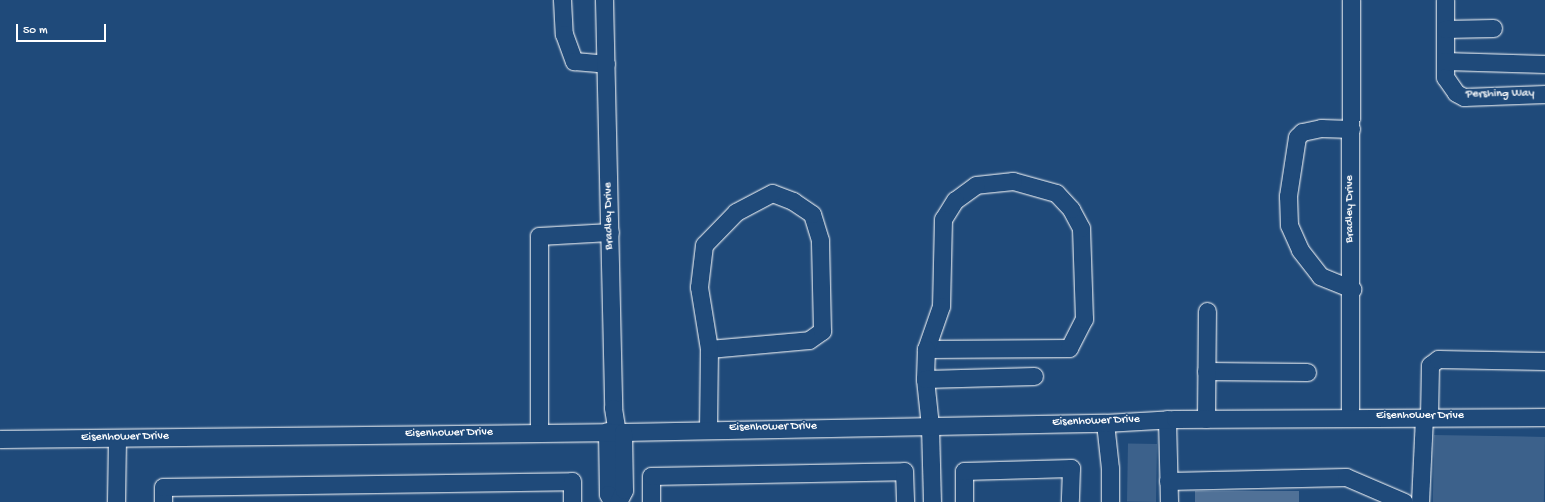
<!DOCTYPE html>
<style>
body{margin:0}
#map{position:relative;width:1545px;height:502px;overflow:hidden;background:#1f4a7a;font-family:"Gochi Hand",sans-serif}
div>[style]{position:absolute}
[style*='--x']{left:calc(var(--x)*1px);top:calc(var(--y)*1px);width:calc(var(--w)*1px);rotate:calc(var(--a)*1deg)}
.green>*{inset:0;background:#3c618b;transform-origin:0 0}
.building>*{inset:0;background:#507197;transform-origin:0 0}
.roads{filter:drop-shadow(0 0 1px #fff) drop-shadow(0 0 1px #fff)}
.minor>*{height:17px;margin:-8.5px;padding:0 8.5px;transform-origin:8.5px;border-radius:8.5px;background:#1f4a7a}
span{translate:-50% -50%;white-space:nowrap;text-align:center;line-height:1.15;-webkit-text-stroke:3px #1f4a7a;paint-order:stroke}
.street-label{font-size:12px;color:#fff}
.scale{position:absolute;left:16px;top:24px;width:90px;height:18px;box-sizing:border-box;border:2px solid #fff;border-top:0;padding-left:5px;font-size:12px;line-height:14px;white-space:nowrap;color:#fff;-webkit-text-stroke:3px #1f4a7a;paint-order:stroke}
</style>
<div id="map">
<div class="green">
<div style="left:1434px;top:435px;width:111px;height:67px;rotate:1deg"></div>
<div style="left:1157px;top:444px;width:58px;height:29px;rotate:91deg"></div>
</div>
<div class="building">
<div style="left:1299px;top:491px;width:11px;height:104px;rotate:90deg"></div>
</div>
<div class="roads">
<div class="minor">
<div style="--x:562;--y:0;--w:34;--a:87"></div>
<div style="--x:564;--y:34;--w:29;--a:70"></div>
<div style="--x:574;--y:61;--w:32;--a:5"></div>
<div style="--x:604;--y:0;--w:408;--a:88.7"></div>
<div style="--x:613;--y:408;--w:24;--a:81"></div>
<div style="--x:1445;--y:0;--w:77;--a:90"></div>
<div style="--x:1445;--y:77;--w:19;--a:55"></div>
<div style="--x:1456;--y:93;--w:9;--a:27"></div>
<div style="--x:1464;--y:97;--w:81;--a:-2.1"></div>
<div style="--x:1445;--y:29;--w:48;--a:-1.2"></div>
<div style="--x:1445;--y:61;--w:100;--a:1.7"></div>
<div style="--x:1351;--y:129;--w:30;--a:-178"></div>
<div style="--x:1321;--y:128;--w:19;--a:168"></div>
<div style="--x:1302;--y:132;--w:7;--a:135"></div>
<div style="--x:1297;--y:137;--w:60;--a:98.7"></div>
<div style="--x:1288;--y:196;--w:29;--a:88"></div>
<div style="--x:1289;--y:225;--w:27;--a:66"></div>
<div style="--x:1300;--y:250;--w:33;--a:52"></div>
<div style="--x:1320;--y:276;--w:35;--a:22"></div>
<div style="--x:926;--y:349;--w:143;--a:-0.4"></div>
<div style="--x:1069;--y:348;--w:33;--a:-63"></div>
<div style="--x:1084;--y:319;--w:91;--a:-91.9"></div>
<div style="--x:1081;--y:228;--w:21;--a:-118"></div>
<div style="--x:1071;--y:209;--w:22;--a:-133"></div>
<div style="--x:1056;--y:193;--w:45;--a:-164.4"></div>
<div style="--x:1013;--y:181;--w:37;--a:174"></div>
<div style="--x:976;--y:185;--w:26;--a:144"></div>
<div style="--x:955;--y:200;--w:22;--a:122"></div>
<div style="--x:943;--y:219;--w:87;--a:91.3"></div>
<div style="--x:941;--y:306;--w:46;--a:109.2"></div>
<div style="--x:926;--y:349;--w:30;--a:92"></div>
<div style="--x:925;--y:379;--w:47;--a:83.9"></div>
<div style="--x:930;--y:426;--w:76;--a:88.5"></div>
<div style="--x:1206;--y:371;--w:101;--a:0.6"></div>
<div style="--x:925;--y:379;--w:109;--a:-1.6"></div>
<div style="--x:1429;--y:417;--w:52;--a:-88.9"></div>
<div style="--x:1430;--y:365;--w:10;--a:-37"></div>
<div style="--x:1438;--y:359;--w:107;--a:1.1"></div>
<div style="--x:1350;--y:418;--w:418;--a:-89.9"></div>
<div style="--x:1167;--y:419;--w:83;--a:88.6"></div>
<div style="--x:1206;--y:419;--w:108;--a:-89.5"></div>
<div style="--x:1105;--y:423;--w:45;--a:83.7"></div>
<div style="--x:1110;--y:468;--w:34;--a:90"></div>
<div style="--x:708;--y:430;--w:81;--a:-89.3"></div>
<div style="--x:709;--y:349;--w:100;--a:-5.1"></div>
<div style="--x:809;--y:340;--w:16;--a:-35"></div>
<div style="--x:822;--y:331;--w:91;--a:-91.3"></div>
<div style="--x:820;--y:240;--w:27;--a:-107"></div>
<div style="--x:812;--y:214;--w:23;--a:-146"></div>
<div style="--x:793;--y:201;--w:22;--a:-159"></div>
<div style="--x:772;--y:193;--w:41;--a:152.2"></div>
<div style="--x:736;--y:212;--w:46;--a:134.1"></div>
<div style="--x:704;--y:245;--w:42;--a:96.8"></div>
<div style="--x:699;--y:287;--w:63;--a:80.8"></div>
<div style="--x:607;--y:431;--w:63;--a:89.1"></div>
<div style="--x:608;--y:494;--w:9;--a:63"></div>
<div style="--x:539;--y:432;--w:196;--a:-90"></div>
<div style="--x:539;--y:236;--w:71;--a:-3.2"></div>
<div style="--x:0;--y:439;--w:623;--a:-0.64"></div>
<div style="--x:623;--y:432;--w:482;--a:-1.1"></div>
<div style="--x:1105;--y:423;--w:70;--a:-3.3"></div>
<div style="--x:1175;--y:419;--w:370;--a:-0.3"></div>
<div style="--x:1168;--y:481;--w:178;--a:-1.3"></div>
<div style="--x:1346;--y:477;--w:63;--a:23.3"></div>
<div style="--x:116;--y:502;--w:64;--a:-89.1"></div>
<div style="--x:163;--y:502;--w:15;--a:-90"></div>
<div style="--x:163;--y:487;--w:409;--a:-0.8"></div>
<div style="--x:572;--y:481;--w:21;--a:90"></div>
<div style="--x:618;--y:502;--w:13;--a:-63"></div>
<div style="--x:624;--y:490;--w:58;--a:-91"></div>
<div style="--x:651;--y:502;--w:26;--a:-90"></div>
<div style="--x:651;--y:476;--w:253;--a:-1.1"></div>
<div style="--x:904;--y:471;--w:31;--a:88"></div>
<div style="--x:964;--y:502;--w:31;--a:-90"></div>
<div style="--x:964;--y:471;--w:107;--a:-1.6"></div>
<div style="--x:1071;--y:468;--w:34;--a:92"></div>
<div style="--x:1420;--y:502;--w:85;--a:-87.3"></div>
</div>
</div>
<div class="street-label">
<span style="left:1500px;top:95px;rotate:-1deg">Pershing Way</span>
<span style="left:1351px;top:209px;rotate:-90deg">Bradley Drive</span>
<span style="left:610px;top:216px;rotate:-91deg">Bradley Drive</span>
<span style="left:1420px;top:417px">Eisenhower Drive</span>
<span style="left:1096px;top:422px;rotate:-2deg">Eisenhower Drive</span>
<span style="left:773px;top:428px;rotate:-1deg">Eisenhower Drive</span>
<span style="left:449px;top:434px;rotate:-1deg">Eisenhower Drive</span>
<span style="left:125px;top:438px;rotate:-1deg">Eisenhower Drive</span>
</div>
<div class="scale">50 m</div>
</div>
